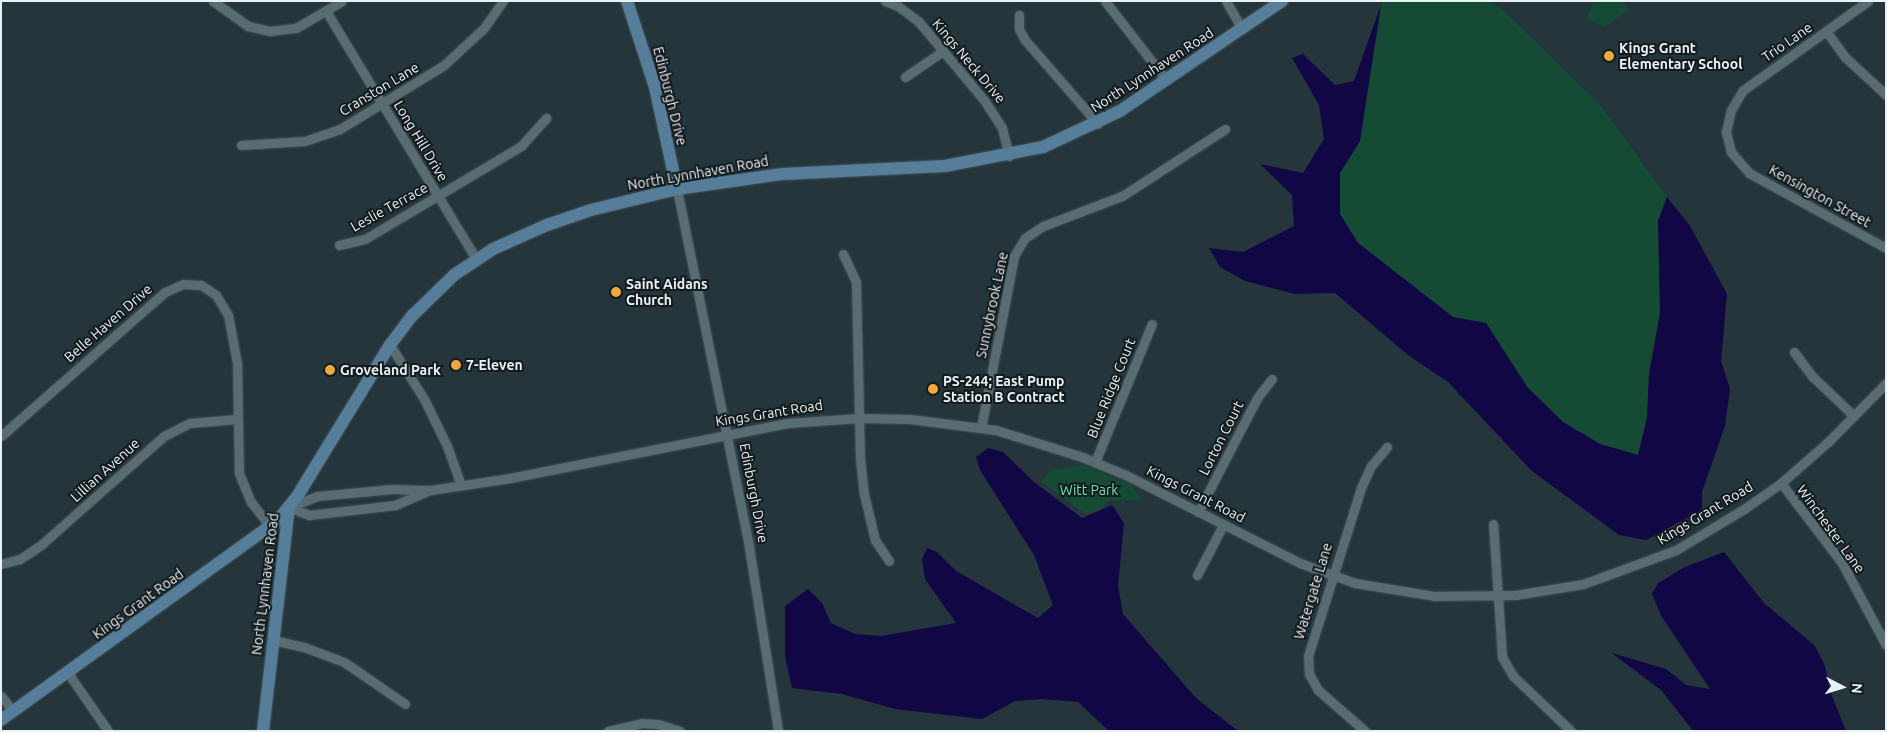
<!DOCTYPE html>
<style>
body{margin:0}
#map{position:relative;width:1887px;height:732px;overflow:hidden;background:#24353b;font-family:Ubuntu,sans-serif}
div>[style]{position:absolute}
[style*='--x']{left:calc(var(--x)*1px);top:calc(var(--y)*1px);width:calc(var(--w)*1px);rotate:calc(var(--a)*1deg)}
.green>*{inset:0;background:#154b34}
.water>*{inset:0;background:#110745}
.roads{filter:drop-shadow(0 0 1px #415055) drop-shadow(0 0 1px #415055)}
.street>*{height:9px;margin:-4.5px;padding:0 4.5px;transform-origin:4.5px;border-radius:4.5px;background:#596c72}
.secondary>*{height:12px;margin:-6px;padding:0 6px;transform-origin:6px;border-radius:6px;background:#567d9a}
.dots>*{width:14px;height:14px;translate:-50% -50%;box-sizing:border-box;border:2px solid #141b1e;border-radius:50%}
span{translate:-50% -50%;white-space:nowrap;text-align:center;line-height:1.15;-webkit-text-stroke:4px #141b1e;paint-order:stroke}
.street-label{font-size:14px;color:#e8f2f6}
.poi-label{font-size:14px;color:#e8f2f6;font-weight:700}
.left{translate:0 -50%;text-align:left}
.park-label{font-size:14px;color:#6de7b0}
.frame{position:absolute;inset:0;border:2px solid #e8f2f6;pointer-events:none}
.north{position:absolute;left:1817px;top:662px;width:50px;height:50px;-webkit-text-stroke:4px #141b1e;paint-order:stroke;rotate:95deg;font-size:14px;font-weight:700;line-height:20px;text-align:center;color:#e8f2f6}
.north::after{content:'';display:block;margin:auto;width:18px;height:22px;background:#e8f2f6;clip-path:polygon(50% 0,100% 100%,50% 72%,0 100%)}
</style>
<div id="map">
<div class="green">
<div style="clip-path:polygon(1382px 1px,1489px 1px,1503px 10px,1599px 103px,1667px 197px,1658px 221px,1660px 313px,1649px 374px,1647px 418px,1638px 455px,1600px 444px,1563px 422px,1528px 388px,1486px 323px,1453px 317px,1358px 243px,1340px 214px,1340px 173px,1360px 141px)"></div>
<div style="clip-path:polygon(1598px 1px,1623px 1px,1629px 10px,1605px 27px,1587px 19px,1592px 5px)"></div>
<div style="clip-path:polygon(1083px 465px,1131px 485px,1143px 500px,1108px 500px,1099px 511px,1084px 513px,1042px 482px,1050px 470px)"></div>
</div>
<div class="water">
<div style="clip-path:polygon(1381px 5px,1360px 141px,1340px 173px,1340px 214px,1358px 243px,1453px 317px,1486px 323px,1528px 388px,1563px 422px,1600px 444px,1638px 455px,1647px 418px,1649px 374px,1660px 313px,1658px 221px,1667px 197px,1690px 226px,1727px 294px,1721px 361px,1730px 389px,1725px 426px,1702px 492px,1702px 510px,1646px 540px,1619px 535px,1532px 471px,1448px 382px,1408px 355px,1335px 293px,1295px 294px,1245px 281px,1220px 267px,1209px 248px,1243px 252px,1294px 226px,1292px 195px,1260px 164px,1303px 173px,1324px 139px,1319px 105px,1292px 58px,1303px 54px,1335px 85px,1354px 81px)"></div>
<div style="clip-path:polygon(988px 448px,1003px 452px,1034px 482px,1082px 518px,1112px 505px,1124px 523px,1118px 586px,1123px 614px,1196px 698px,1238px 731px,1109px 731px,1078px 702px,1041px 699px,1015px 701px,982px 719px,895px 709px,842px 694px,792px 688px,785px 657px,785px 606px,808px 589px,822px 603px,831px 623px,855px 634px,881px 636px,956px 623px,925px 579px,922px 559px,927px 548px,937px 552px,956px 571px,1038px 618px,1053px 605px,1034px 555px,980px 470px,976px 457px)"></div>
<div style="clip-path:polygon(1724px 552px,1764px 603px,1815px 646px,1825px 666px,1830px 691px,1846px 731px,1693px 731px,1662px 691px,1612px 653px,1666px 669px,1686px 685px,1710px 689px,1662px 617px,1652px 594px,1658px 583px,1685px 567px)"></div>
</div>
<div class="roads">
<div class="street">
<div style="--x:213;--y:1;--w:43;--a:35.5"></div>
<div style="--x:248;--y:26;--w:23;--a:13"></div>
<div style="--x:270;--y:31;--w:26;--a:-7"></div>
<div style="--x:296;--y:28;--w:53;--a:-30.4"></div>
<div style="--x:885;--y:1;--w:14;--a:21"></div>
<div style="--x:898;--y:6;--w:25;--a:37"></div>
<div style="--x:918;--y:21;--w:103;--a:50.1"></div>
<div style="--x:984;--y:100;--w:33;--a:57"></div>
<div style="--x:1002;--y:128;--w:29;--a:76"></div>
<div style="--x:1105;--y:1;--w:100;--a:52.3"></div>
<div style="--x:1226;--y:1;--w:32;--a:60"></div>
<div style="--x:1868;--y:1;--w:153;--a:144.5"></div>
<div style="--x:1743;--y:90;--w:23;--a:121"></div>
<div style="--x:1731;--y:110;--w:23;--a:103"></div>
<div style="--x:1726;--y:132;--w:21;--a:76"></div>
<div style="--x:1731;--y:152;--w:28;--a:49"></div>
<div style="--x:1749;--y:173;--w:156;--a:28.7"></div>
<div style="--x:326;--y:11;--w:290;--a:58.8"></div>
<div style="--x:1019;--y:15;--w:14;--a:90"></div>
<div style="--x:1019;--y:29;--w:13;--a:61"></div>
<div style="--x:1025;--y:40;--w:111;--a:49"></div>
<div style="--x:1826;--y:31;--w:32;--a:54"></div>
<div style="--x:1845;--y:57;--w:56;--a:42.8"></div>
<div style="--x:905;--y:77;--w:46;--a:-34.4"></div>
<div style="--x:241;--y:145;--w:64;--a:-3.6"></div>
<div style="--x:305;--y:141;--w:37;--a:-19"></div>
<div style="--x:340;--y:129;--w:122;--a:-31.6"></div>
<div style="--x:444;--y:65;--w:54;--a:-42.8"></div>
<div style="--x:484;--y:28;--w:33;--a:-55"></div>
<div style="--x:677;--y:189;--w:365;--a:78.6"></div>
<div style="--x:749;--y:547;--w:186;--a:81"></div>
<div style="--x:339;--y:245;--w:27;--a:-13"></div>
<div style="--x:365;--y:239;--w:182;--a:-30.8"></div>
<div style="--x:521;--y:146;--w:38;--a:-48"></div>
<div style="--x:843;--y:254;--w:31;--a:65"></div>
<div style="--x:856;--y:282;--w:176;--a:88.7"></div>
<div style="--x:860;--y:458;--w:36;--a:84"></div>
<div style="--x:864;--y:494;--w:47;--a:76.6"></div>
<div style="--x:875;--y:540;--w:25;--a:56"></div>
<div style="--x:390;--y:345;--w:64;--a:57.8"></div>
<div style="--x:424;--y:399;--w:52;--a:63.9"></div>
<div style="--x:447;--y:446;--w:41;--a:70.3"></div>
<div style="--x:1794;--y:352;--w:30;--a:53"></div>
<div style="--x:1812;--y:376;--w:58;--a:43.6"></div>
<div style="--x:981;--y:428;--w:175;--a:-79.1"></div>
<div style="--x:1014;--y:256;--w:21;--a:-59"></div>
<div style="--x:1025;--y:238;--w:22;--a:-34"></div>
<div style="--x:1043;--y:226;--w:85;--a:-20.8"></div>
<div style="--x:1122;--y:196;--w:123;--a:-33"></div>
<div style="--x:1;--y:436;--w:218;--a:-41.3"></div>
<div style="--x:165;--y:292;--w:20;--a:-24"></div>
<div style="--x:183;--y:284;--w:18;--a:3"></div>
<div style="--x:201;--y:285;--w:18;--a:34"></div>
<div style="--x:216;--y:295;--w:23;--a:59"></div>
<div style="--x:228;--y:315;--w:49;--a:79.4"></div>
<div style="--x:237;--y:363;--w:110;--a:89"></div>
<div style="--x:239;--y:473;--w:31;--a:68"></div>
<div style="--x:251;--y:502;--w:31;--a:52"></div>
<div style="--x:1095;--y:462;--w:149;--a:-67.6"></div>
<div style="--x:1781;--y:483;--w:101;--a:52.7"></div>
<div style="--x:1842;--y:563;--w:93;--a:61.8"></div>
<div style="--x:289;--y:507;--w:30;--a:-21"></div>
<div style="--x:317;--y:496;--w:76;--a:-5.3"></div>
<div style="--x:393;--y:489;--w:38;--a:2"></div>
<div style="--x:431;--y:490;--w:80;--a:-8.6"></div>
<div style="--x:510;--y:478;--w:283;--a:-11.2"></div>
<div style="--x:788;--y:423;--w:72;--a:-4"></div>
<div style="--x:860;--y:418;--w:50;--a:1.1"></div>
<div style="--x:910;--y:419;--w:87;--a:7.3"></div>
<div style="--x:996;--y:430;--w:90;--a:17.4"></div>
<div style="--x:1082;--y:457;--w:48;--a:22.2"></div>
<div style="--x:1126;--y:475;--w:195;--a:26.8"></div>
<div style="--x:1300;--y:563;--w:59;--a:20"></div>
<div style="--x:1355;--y:583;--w:80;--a:9.3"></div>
<div style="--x:1434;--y:596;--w:81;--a:-0.7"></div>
<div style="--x:1515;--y:595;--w:69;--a:-9.2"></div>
<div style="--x:1583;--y:584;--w:99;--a:-20.1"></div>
<div style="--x:1676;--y:550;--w:79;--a:-31.1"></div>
<div style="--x:1744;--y:509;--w:45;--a:-35.1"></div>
<div style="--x:1781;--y:483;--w:64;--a:-41.2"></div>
<div style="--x:1829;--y:441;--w:81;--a:-45.5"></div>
<div style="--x:289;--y:507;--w:22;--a:22"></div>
<div style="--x:309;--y:515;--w:87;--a:-6.6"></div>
<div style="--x:395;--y:505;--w:34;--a:-23"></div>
<div style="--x:1198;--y:512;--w:128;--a:-62.6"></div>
<div style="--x:1257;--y:398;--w:24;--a:-52"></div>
<div style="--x:1493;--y:524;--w:133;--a:86.1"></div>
<div style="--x:1502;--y:657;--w:22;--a:60"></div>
<div style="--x:1513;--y:676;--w:80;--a:43.5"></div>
<div style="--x:1;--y:564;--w:20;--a:-15"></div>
<div style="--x:20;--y:559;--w:27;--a:-34"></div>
<div style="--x:42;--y:544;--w:163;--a:-41.5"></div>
<div style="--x:164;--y:436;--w:29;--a:-27"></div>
<div style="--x:190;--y:423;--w:47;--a:-4.9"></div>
<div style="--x:1197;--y:575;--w:56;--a:-62.5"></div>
<div style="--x:273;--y:640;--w:32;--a:13"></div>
<div style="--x:304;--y:647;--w:43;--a:20.6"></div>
<div style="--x:344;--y:662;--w:74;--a:34.5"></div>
<div style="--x:68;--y:673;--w:70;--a:55.4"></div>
<div style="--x:1;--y:696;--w:19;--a:51"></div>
<div style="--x:608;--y:731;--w:35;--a:-13"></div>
<div style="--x:642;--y:723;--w:16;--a:4"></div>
<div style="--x:658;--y:724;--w:23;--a:18"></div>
<div style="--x:1365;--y:731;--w:62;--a:-138.9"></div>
<div style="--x:1318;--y:690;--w:18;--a:-119"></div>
<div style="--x:1309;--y:674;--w:18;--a:-93"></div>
<div style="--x:1308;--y:656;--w:176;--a:-72.5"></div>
<div style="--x:1361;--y:488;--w:24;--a:-66"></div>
<div style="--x:1371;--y:466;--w:25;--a:-50"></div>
</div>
<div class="secondary">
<div style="--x:627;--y:1;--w:90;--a:72"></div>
<div style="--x:655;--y:87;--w:104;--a:77.8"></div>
<div style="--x:1;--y:720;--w:342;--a:-35.8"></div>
<div style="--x:278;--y:520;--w:32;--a:-51"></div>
<div style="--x:298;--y:495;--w:176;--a:-58.5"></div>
<div style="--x:390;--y:345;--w:38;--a:-53"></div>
<div style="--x:413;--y:315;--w:57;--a:-44.3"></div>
<div style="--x:454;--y:275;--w:47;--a:-33.7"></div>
<div style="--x:493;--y:249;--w:59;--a:-24"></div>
<div style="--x:547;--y:225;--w:46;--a:-18.8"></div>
<div style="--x:591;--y:210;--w:89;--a:-13.7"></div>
<div style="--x:677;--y:189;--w:107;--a:-8.1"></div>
<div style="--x:783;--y:174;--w:162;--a:-2.8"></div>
<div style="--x:945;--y:166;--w:100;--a:-11"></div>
<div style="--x:1043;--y:147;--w:85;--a:-25.1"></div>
<div style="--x:1120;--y:111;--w:196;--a:-34.2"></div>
<div style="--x:263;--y:731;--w:226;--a:-83.4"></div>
</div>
</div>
<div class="dots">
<div style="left:1609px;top:56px;background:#eea83c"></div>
<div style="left:616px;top:292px;background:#eea83c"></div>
<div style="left:456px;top:365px;background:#eea83c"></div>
<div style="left:330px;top:370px;background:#eea83c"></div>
<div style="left:933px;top:389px;background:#eea83c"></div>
</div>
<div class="street-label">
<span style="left:1787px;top:42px;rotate:-35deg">Trio Lane</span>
<span style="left:969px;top:61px;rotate:50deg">Kings Neck Drive</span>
<span style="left:1152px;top:70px;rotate:-33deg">North Lynnhaven Road</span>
<span style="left:379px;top:89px;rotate:-31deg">Cranston Lane</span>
<span style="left:670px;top:96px;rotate:76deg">Edinburgh Drive</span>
<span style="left:421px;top:141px;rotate:59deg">Long Hill Drive</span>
<span style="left:698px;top:173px;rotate:-10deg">North Lynnhaven Road</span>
<span style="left:1820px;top:196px;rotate:29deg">Kensington Street</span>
<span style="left:389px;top:207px;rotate:-29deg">Leslie Terrace</span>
<span style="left:992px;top:305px;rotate:-78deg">Sunnybrook Lane</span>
<span style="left:108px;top:323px;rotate:-41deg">Belle Haven Drive</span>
<span style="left:1111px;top:388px;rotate:-68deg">Blue Ridge Court</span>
<span style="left:769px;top:413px;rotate:-9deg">Kings Grant Road</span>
<span style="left:1221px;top:438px;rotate:-63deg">Lorton Court</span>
<span style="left:105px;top:470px;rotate:-42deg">Lillian Avenue</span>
<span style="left:754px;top:493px;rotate:79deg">Edinburgh Drive</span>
<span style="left:1196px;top:494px;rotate:27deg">Kings Grant Road</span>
<span style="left:1705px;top:513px;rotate:-31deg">Kings Grant Road</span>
<span style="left:1831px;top:529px;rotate:54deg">Winchester Lane</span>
<span style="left:265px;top:584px;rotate:-83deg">North Lynnhaven Road</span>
<span style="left:1313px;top:591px;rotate:-73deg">Watergate Lane</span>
<span style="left:138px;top:604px;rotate:-36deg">Kings Grant Road</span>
</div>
<div class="poi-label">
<span class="left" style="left:1619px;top:56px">Kings Grant<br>Elementary School</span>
<span class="left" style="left:626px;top:292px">Saint Aidans<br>Church</span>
<span class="left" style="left:466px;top:365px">7-Eleven</span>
<span class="left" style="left:340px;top:370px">Groveland Park</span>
<span class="left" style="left:943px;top:389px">PS-244; East Pump<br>Station B Contract</span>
</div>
<div class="park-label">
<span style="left:1089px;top:490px">Witt Park</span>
</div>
<div class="frame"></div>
<div class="north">N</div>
</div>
